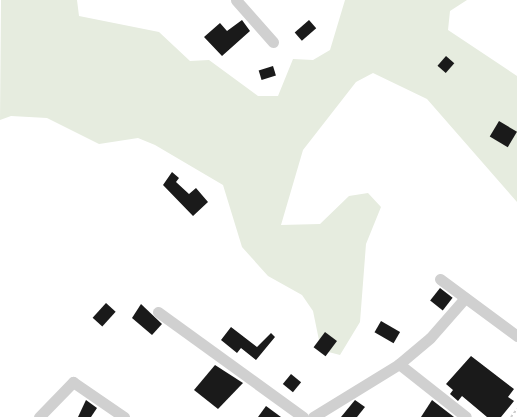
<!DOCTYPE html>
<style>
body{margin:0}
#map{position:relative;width:517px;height:417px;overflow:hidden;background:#fff;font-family:"Noto Sans",sans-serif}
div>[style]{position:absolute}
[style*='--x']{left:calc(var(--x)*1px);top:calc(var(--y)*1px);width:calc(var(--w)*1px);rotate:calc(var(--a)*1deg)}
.green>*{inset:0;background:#e6ecdf}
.building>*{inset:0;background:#1a1a1a;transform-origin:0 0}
.path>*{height:2px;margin-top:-1px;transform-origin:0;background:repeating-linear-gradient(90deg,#cdcdcd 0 2.5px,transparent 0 5px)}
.minor>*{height:11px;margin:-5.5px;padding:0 5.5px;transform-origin:5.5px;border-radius:5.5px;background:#d0d0d0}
span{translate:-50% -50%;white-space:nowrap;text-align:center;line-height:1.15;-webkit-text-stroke:5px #fff;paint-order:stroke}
</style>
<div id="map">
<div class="green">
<div style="clip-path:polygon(1px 0,77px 0,79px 16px,159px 32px,190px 61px,209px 60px,258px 96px,278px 96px,293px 59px,313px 60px,330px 50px,345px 0,467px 0,450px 11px,448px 30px,517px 76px,517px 202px,427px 99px,373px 73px,356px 82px,303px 150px,281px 225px,320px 224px,349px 196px,368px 193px,381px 207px,366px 244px,360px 322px,340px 355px,321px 350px,313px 311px,302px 295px,268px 276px,242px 247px,223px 185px,155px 145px,138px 138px,99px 144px,47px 118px,11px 116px,0 120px)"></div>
</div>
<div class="building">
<div style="clip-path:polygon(242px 20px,250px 31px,222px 56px,204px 37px,220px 23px,227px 31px)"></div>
<div style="left:309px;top:20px;width:11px;height:19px;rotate:49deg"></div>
<div style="left:446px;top:56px;width:11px;height:13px;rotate:41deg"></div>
<div style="left:273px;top:66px;width:10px;height:15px;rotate:73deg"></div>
<div style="left:499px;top:121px;width:21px;height:18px;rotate:31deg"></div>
<div style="clip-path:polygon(172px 172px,179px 178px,176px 182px,189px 194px,196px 188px,208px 202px,193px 216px,163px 185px)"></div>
<div style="left:440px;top:288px;width:16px;height:16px;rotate:38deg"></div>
<div style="left:106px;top:303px;width:13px;height:20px;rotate:42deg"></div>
<div style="clip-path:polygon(141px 304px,162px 324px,152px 335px,132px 318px)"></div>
<div style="left:381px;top:321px;width:22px;height:13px;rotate:30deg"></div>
<div style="clip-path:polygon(231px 327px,257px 347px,271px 333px,275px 337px,256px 360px,241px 348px,237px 353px,221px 340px)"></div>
<div style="left:325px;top:332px;width:15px;height:19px;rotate:37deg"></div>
<div style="clip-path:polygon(471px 356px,514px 389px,508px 397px,514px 401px,501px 417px,487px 417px,462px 396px,458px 401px,450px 394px,453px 390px,446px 384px)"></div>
<div style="clip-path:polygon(215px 365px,243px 383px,218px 409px,194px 390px)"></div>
<div style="left:291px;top:374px;width:13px;height:13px;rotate:39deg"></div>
<div style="clip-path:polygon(86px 400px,97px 408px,91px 417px,78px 417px)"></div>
<div style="clip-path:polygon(355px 400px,365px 407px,357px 417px,341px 417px)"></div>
<div style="clip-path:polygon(432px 400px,454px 417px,421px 417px)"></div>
<div style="clip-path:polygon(266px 406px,281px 417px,258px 417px)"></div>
</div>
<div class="path">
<div style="--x:511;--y:417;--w:10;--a:-53"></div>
</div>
<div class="minor">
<div style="--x:236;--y:0;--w:56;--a:48.6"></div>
<div style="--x:440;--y:279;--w:96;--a:36.5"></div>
<div style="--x:158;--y:312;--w:179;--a:35.9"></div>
<div style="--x:399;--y:364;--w:85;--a:38.3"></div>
<div style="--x:39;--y:417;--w:49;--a:-45.8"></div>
<div style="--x:73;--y:382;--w:62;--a:34.5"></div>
<div style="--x:313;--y:417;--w:101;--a:-31.6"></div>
<div style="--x:399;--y:364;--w:40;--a:-40"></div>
<div style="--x:430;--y:338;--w:53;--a:-48.8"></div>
</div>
</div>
